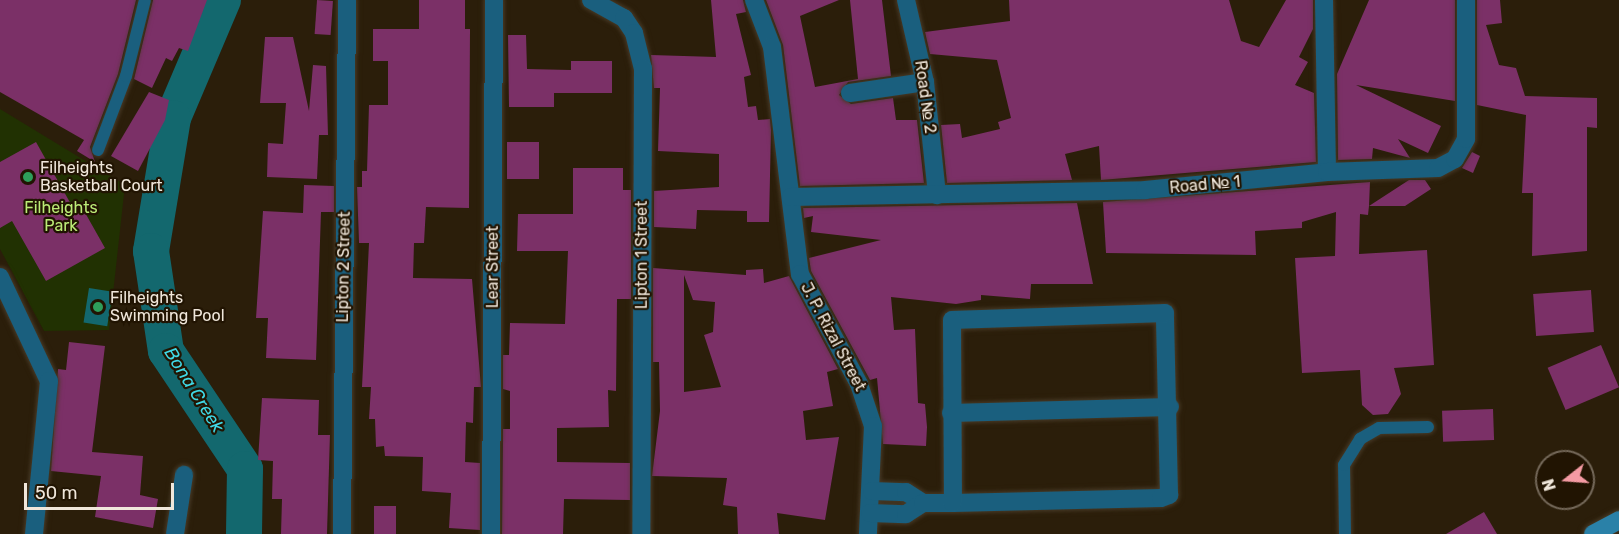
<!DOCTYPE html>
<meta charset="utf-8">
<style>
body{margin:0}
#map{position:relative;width:1619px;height:534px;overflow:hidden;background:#2b1e0a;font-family:Rubik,sans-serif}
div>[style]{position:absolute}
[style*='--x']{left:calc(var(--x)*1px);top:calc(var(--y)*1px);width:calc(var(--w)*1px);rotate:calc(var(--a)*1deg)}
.green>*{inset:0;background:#213102}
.water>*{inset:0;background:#13686e;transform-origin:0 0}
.river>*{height:36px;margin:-18px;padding:0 18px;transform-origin:18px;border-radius:18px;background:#13686e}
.building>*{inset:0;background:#7b3067;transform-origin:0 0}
.roads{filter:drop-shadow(0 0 2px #473a27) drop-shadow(0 0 2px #473a27)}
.lane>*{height:12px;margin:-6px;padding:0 6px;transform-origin:6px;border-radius:6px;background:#1a5f7e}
.street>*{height:18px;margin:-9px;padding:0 9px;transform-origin:9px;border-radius:9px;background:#1a5f7e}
.secondary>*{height:18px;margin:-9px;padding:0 9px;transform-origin:9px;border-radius:9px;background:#2a81a8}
.dots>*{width:16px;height:16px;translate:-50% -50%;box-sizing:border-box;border:3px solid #211402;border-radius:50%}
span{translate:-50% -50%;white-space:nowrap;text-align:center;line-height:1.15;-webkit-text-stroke:4.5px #211402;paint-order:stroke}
.street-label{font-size:16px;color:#f0e7db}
.poi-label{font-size:16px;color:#f0e7db}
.left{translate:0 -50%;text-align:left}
.park-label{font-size:16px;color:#bcec77}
.water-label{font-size:18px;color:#40d8e5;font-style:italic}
.north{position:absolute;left:1535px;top:450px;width:60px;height:60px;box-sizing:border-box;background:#211402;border:2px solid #746859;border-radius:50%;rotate:253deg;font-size:16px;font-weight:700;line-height:24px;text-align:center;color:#f0e7db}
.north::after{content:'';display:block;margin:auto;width:21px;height:27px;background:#f49aa3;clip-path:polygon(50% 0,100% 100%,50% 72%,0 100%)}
.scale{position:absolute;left:24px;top:483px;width:150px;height:27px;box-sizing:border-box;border:3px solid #f0e7db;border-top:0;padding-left:8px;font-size:18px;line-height:21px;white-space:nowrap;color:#f0e7db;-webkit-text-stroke:4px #211402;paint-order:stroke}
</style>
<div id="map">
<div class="green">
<div style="clip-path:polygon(0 109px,125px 185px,109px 330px,44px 331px,0 249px)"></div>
</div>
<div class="water">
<div style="left:89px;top:288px;width:24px;height:35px;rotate:9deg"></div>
</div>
<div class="river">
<div style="--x:223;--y:0;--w:128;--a:113"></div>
<div style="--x:173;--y:118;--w:135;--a:99.4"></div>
<div style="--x:151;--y:251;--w:101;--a:81.5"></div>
<div style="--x:166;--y:351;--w:142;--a:56.2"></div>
<div style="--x:245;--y:469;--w:65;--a:90.9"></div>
</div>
<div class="building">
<div style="clip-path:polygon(0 0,136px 0,118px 74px,90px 147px,95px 162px,77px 151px,84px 140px,0 92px)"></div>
<div style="clip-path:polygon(153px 0,207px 0,188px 51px,179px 48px,172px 61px,166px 58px,152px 88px,134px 79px)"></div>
<div style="left:317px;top:0;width:16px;height:34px;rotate:4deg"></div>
<div style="clip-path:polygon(419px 0,465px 0,465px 29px,470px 29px,469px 208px,426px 207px,424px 243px,414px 243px,413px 278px,472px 279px,481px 387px,474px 387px,473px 423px,466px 422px,465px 462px,480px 463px,480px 530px,449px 528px,451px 493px,422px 491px,423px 457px,385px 456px,384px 446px,376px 447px,375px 419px,369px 419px,371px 387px,362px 387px,369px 243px,359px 243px,357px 187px,362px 187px,362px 171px,367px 171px,369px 105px,388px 105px,388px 61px,373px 61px,373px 29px,419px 29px)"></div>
<div style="clip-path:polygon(711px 0,743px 0,746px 12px,736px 14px,751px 75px,744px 77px,748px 107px,756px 106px,758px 120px,770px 119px,771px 130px,769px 222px,747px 222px,747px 211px,697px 210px,696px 229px,654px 227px,654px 191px,719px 187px,719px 154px,658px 151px,660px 88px,654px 88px,651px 55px,716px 57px)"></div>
<div style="clip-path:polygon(766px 0,839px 0,800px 16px,815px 87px,858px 79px,850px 0,882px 0,891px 76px,848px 82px,839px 95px,851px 104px,893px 98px,896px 120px,917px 120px,924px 183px,800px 186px,783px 45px)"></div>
<div style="clip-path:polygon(1009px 0,1229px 0,1241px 41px,1259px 47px,1286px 0,1313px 0,1313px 29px,1299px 57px,1308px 62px,1295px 85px,1314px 93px,1316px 162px,1101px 180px,1099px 146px,1065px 154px,1072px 180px,947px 183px,941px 125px,960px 124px,962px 138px,1000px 129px,998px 122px,1011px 118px,997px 60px,930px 54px,925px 32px,1010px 21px)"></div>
<div style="clip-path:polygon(1369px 0,1455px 0,1455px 101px,1356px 85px,1441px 126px,1428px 153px,1398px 139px,1410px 158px,1373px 148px,1372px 159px,1338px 160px,1337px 74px)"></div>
<div style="clip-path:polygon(1477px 0,1500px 0,1502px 23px,1486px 25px,1499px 65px,1516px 68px,1525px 96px,1597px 98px,1597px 128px,1587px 127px,1587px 251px,1532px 256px,1533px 193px,1522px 193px,1526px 115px,1477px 105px)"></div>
<div style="clip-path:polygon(508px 35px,526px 35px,527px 69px,571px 70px,571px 61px,612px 61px,612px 93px,554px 93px,554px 107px,509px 107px)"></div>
<div style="clip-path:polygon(265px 37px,293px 37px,309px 111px,313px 65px,326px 66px,328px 135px,319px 135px,317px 179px,267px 177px,268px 143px,283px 144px,286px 103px,260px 103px)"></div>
<div style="clip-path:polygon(149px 92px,169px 100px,165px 120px,138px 171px,111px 156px)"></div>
<div style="clip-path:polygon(36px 142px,72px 206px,79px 202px,105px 248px,46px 281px,12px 221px,0 228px,0 162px)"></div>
<div style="left:507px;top:142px;width:32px;height:37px"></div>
<div style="clip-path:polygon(1472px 152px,1480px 156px,1473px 173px,1462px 168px)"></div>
<div style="clip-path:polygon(573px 168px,623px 168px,623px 190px,631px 190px,631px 299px,617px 299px,616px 391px,608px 390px,609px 427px,557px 428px,557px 462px,630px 463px,630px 500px,564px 499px,563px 534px,502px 534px,503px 429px,510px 429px,510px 391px,503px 389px,503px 355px,509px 355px,510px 323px,565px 324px,568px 251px,517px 251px,518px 214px,573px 214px)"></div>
<div style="clip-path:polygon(1409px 180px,1425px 180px,1431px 189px,1405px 206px,1369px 206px,1368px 215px,1360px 214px,1359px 254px,1427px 250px,1434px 365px,1394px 368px,1401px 394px,1388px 414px,1373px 415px,1362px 405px,1360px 370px,1302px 373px,1295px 258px,1335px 256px,1336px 212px,1302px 222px,1302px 228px,1255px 231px,1256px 255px,1106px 253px,1103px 202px,1370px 182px,1369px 206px)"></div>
<div style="clip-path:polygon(304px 185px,334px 186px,334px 212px,321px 212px,316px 360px,266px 358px,268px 318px,256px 318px,263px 211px,303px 213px)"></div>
<div style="clip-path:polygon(1077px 203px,1093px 284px,1031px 284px,1030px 299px,981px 295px,981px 300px,956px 304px,891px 297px,894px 330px,915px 329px,918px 403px,925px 404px,927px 427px,926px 446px,883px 444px,877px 378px,870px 380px,811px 271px,809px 258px,881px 240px,811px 232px,813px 216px,804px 218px,803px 208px)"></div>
<div style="clip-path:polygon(evenodd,653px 268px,746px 275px,746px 270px,763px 269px,764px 283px,789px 276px,838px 369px,827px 372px,833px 406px,803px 411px,806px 440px,839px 437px,825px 520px,777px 513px,779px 534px,738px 534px,737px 507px,723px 505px,727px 478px,652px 476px,660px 411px,659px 362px,653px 362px,653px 268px,684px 275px,693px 300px,715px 302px,713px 332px,704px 335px,721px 387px,684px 392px,684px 275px)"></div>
<div style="left:1591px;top:290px;width:42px;height:58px;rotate:86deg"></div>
<div style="clip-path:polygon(69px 342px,105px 346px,92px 452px,143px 456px,140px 495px,158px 499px,153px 528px,95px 517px,101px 476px,51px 471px,58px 369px,66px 370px)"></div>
<div style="left:1601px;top:345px;width:46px;height:58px;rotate:67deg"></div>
<div style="clip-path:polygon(262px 398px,319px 400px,318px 435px,330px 435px,327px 534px,281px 534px,282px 499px,272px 499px,273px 461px,258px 460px)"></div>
<div style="left:1493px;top:409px;width:31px;height:51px;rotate:88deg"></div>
<div style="left:374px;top:506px;width:22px;height:28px"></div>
<div style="clip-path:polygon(1484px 512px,1497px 534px,1446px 534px)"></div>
</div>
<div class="roads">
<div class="lane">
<div style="--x:98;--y:150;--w:79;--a:-69.3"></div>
<div style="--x:126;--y:76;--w:78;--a:-76"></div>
<div style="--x:1345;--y:534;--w:69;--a:-90.8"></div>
<div style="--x:1344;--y:465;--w:31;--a:-58"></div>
<div style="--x:1360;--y:439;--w:22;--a:-30"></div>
<div style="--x:1379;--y:428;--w:49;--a:-1.2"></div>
</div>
<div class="street">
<div style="--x:591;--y:0;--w:38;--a:29"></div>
<div style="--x:624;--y:18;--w:18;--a:56"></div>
<div style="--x:634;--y:33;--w:36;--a:76"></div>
<div style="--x:643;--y:68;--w:466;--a:90.2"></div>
<div style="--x:754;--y:0;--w:50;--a:69"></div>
<div style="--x:772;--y:47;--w:229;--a:83"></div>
<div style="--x:800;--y:274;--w:125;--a:61.8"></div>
<div style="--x:859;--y:384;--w:44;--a:71.6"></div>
<div style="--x:873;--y:426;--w:108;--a:92.7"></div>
<div style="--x:906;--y:0;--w:84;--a:77"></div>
<div style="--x:925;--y:82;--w:114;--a:83.9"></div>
<div style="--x:1324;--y:0;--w:172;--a:89"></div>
<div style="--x:850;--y:93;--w:76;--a:-8.3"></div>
<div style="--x:791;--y:197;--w:354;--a:-1.1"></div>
<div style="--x:1145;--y:190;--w:183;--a:-5.6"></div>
<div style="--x:1327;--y:172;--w:111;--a:-2.1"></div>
<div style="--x:1438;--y:168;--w:19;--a:-28"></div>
<div style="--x:1455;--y:159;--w:23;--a:-61"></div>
<div style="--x:1466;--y:139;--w:139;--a:-90"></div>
<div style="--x:0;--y:277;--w:115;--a:64.8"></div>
<div style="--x:49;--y:381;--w:154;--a:95.6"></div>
<div style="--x:951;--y:413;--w:219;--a:-1.6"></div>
<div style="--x:872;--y:491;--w:34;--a:2"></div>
<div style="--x:906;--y:492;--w:20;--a:33"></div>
<div style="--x:870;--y:513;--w:36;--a:2"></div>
<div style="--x:906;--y:514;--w:20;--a:-33"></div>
<div style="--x:923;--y:503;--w:30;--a:0"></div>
<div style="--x:953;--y:503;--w:208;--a:-1.4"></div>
<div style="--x:1161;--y:498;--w:9;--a:-21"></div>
<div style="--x:1169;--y:495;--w:182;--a:-91.3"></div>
<div style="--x:1165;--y:313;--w:213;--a:178.1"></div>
<div style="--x:952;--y:320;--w:183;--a:89.7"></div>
<div style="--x:175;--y:534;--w:60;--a:-81.3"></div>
<div style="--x:342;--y:534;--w:534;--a:-89.46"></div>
<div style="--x:491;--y:534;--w:534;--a:-89.68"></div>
</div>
<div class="secondary">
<div style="--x:1593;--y:534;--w:30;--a:-28"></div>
</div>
</div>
<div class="dots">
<div style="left:28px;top:177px;background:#2e9e5b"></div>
<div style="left:98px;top:307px;background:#2e9e5b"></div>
</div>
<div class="street-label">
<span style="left:925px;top:97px;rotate:82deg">Road № 2</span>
<span style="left:1205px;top:185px;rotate:-5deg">Road № 1</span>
<span style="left:642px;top:255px;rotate:-90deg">Lipton 1 Street</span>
<span style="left:344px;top:267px;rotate:-89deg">Lipton 2 Street</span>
<span style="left:493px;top:267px;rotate:-90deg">Lear Street</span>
<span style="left:833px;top:337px;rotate:62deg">J. P. Rizal Street</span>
</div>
<div class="poi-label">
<span class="left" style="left:40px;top:177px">Filheights<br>Basketball Court</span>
<span class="left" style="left:110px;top:307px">Filheights<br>Swimming Pool</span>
</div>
<div class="park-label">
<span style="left:61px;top:217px">Filheights<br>Park</span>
</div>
<div class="water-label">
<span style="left:194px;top:390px;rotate:58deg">Bona Creek</span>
</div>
<div class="north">N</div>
<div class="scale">50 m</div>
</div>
